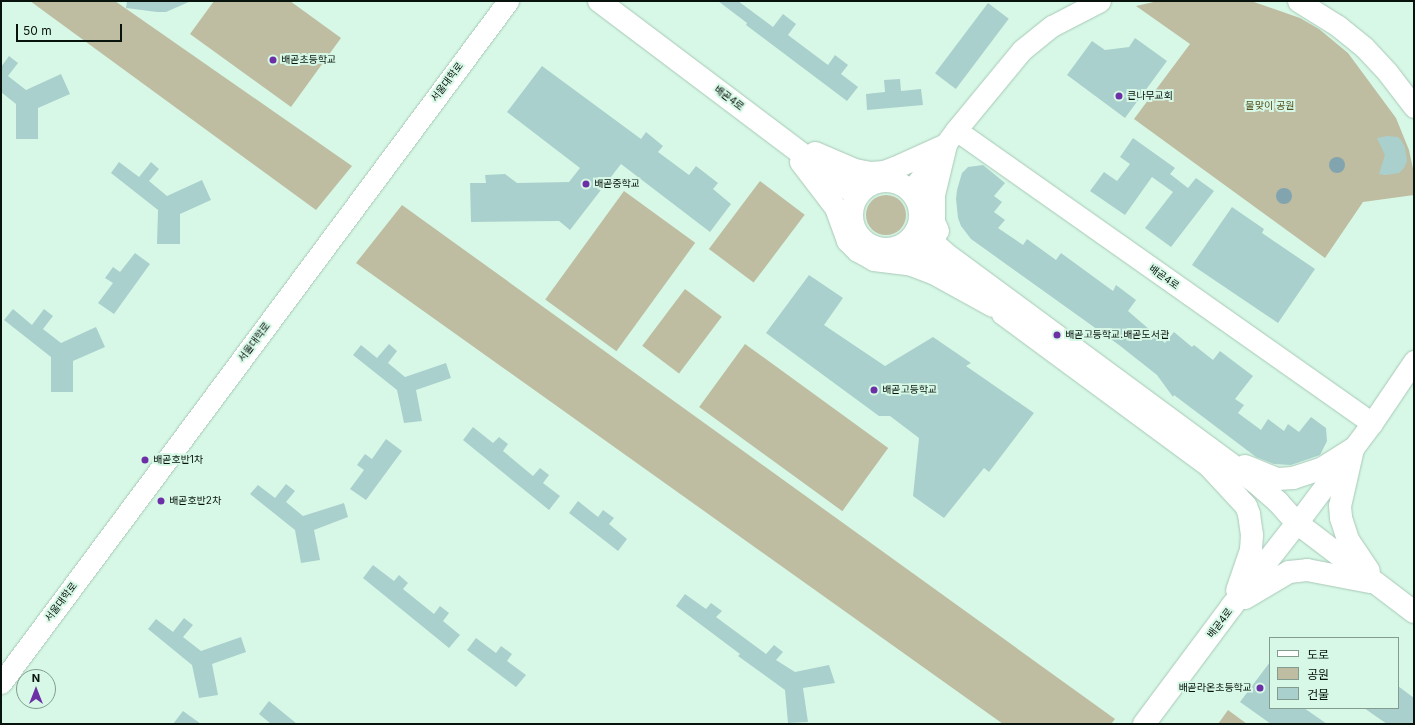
<!DOCTYPE html>
<meta charset="utf-8">
<style>
body{margin:0}
#map{position:relative;width:1415px;height:725px;overflow:hidden;background:#d7f8e6;font-family:Inter,"Noto Sans KR",sans-serif}
div>[style]{position:absolute}
[style*='--x']{left:calc(var(--x)*1px);top:calc(var(--y)*1px);width:calc(var(--w)*1px);rotate:calc(var(--a)*1deg)}
.green>*{inset:0;background:#bebda2;transform-origin:0 0}
.round{border-radius:50%}
.water>*{inset:0;background:#82a4af}
.building>*{inset:0;background:#a9d0cd;transform-origin:0 0}
.roads{filter:drop-shadow(0 0 1px #a8c8b7) drop-shadow(0 0 1px #a8c8b7)}
.tertiary>*{height:21px;margin:-10.5px;padding:0 10.5px;transform-origin:10.5px;border-radius:10.5px;background:#fff}
.secondary>*{height:22px;margin:-11px;padding:0 11px;transform-origin:11px;border-radius:11px;background:#fff}
.secondary>.ring{margin:-11px;padding:0;box-sizing:content-box;background:none;border:22px solid #fff;border-radius:50%}
.dots>*{width:11px;height:11px;translate:-50% -50%;box-sizing:border-box;border:2px solid #d7f8e6;border-radius:50%}
span{translate:-50% -50%;white-space:nowrap;text-align:center;line-height:1.15;-webkit-text-stroke:4px #d7f8e6;paint-order:stroke}
.poi-label{font-size:10px;color:#08130d}
.left{translate:0 -50%;text-align:left}
.right{translate:-100% -50%;text-align:right}
.street-label{font-size:10px;color:#08130d}
.park-label{font-size:10px;color:#55511e}
.frame{position:absolute;inset:0;border:2px solid #08130d;pointer-events:none}
.legend{position:absolute;left:1269px;top:637px;width:130px;height:72px;box-sizing:border-box;background:#d7f8e6;border:1px solid #849c8f;margin:0;padding:5px 7px;list-style:none;font-size:12px;color:#08130d}
.legend li{display:flex;align-items:center;gap:8px;height:20px}
.legend b{width:20px;border:1px solid #849c8f}
.north{position:absolute;left:16px;top:669px;width:40px;height:40px;box-sizing:border-box;background:#d7f8e6;border:1px solid #849c8f;border-radius:50%;rotate:0deg;font-size:11px;font-weight:700;line-height:16px;text-align:center;color:#08130d}
.north::after{content:'';display:block;margin:auto;width:14px;height:18px;background:#6c2fa5;clip-path:polygon(50% 0,100% 100%,50% 72%,0 100%)}
.scale{position:absolute;left:16px;top:24px;width:106px;height:18px;box-sizing:border-box;border:2px solid #08130d;border-top:0;padding-left:5px;font-size:12px;line-height:14px;white-space:nowrap;color:#08130d;-webkit-text-stroke:3px #d7f8e6;paint-order:stroke}
</style>
<div id="map">
<div class="green">
<div style="clip-path:polygon(30px 1px,115px 1px,352px 166px,316px 210px)"></div>
<div style="clip-path:polygon(214px 1px,290px 1px,341px 38px,291px 107px,190px 34px)"></div>
<div style="clip-path:polygon(1158px 1px,1251px 1px,1300px 18px,1319px 29px,1348px 53px,1396px 118px,1409px 150px,1414px 173px,1414px 195px,1363px 202px,1325px 258px,1134px 119px,1190px 44px,1136px 6px)"></div>
<div style="left:760px;top:181px;width:56px;height:85px;rotate:37deg"></div>
<div style="left:624px;top:191px;width:88px;height:134px;rotate:36deg"></div>
<div class="round" style="left:866px;top:195px;width:40px;height:40px"></div>
<div style="clip-path:polygon(402px 205px,1115px 719px,1111px 724px,1003px 724px,356px 263px)"></div>
<div style="left:685px;top:289px;width:46px;height:71px;rotate:37deg"></div>
<div style="left:745px;top:344px;width:177px;height:78px;rotate:36deg"></div>
<div style="clip-path:polygon(1228px 710px,1247px 724px,1218px 724px)"></div>
</div>
<div class="water">
<div class="round" style="left:1329px;top:157px;width:16px;height:16px"></div>
<div class="round" style="left:1276px;top:188px;width:16px;height:16px"></div>
</div>
<div class="building">
<div style="clip-path:polygon(127px 1px,191px 1px,166px 12px,157px 12px,126px 8px)"></div>
<div style="clip-path:polygon(718px 1px,738px 1px,773px 27px,783px 14px,796px 24px,788px 35px,828px 65px,835px 55px,848px 65px,841px 74px,858px 87px,847px 101px,746px 25px,747px 23px)"></div>
<div style="left:988px;top:3px;width:26px;height:88px;rotate:37deg"></div>
<div style="clip-path:polygon(1135px 38px,1167px 61px,1125px 118px,1067px 75px,1092px 41px,1105px 50px,1129px 47px)"></div>
<div style="clip-path:polygon(9px 56px,18px 63px,8px 76px,26px 90px,61px 74px,70px 94px,38px 108px,38px 139px,16px 139px,16px 104px,1px 92px,1px 67px)"></div>
<div style="clip-path:polygon(542px 66px,641px 139px,646px 132px,663px 146px,658px 152px,689px 175px,696px 166px,718px 183px,713px 189px,731px 204px,710px 232px,621px 164px,570px 230px,559px 221px,471px 222px,470px 183px,486px 183px,485px 175px,505px 174px,517px 183px,569px 182px,580px 168px,507px 112px)"></div>
<div style="clip-path:polygon(900px 79px,901px 91px,921px 89px,923px 105px,867px 110px,866px 94px,885px 92px,884px 80px)"></div>
<div style="clip-path:polygon(1387px 136px,1398px 137px,1401px 140px,1405px 147px,1407px 161px,1404px 168px,1399px 173px,1386px 175px,1379px 174px,1385px 155px,1377px 138px)"></div>
<div style="clip-path:polygon(1133px 138px,1175px 168px,1170px 174px,1188px 188px,1196px 178px,1214px 191px,1171px 247px,1145px 228px,1173px 192px,1152px 177px,1125px 215px,1090px 191px,1104px 172px,1117px 181px,1130px 164px,1120px 157px)"></div>
<div style="clip-path:polygon(119px 162px,139px 177px,151px 162px,159px 169px,149px 181px,167px 196px,202px 180px,211px 200px,180px 214px,180px 244px,157px 244px,158px 210px,111px 173px)"></div>
<div style="clip-path:polygon(983px 165px,1005px 183px,994px 196px,1002px 202px,994px 212px,1005px 220px,998px 228px,1023px 245px,1027px 239px,1056px 260px,1061px 253px,1113px 291px,1116px 285px,1136px 300px,1128px 311px,1165px 343px,1174px 332px,1192px 347px,1194px 345px,1213px 360px,1220px 351px,1253px 376px,1235px 399px,1244px 405px,1238px 413px,1261px 430px,1268px 419px,1284px 431px,1288px 424px,1299px 432px,1311px 417px,1326px 428px,1327px 441px,1320px 455px,1291px 465px,1274px 464px,1256px 457px,1174px 395px,1173px 397px,1157px 375px,1119px 345px,971px 239px,961px 226px,958px 218px,956px 199px,957px 190px,962px 173px,968px 167px)"></div>
<div style="clip-path:polygon(1232px 207px,1264px 229px,1262px 233px,1315px 269px,1278px 323px,1192px 265px)"></div>
<div style="clip-path:polygon(135px 253px,150px 264px,114px 314px,98px 303px,113px 283px,105px 278px,113px 267px,120px 272px)"></div>
<div style="clip-path:polygon(809px 275px,843px 298px,824px 325px,885px 366px,933px 337px,971px 363px,966px 366px,1034px 413px,989px 472px,984px 468px,944px 518px,913px 496px,919px 438px,890px 416px,879px 416px,766px 333px)"></div>
<div style="clip-path:polygon(13px 309px,32px 325px,44px 309px,53px 316px,43px 329px,61px 343px,96px 327px,105px 347px,73px 361px,73px 392px,51px 392px,51px 357px,4px 320px)"></div>
<div style="clip-path:polygon(389px 344px,397px 351px,388px 363px,405px 377px,446px 363px,451px 378px,416px 390px,422px 421px,404px 423px,397px 390px,353px 355px,361px 345px,377px 358px)"></div>
<div style="clip-path:polygon(473px 427px,493px 443px,499px 437px,508px 444px,503px 451px,533px 476px,540px 468px,549px 475px,543px 483px,560px 496px,549px 510px,463px 440px)"></div>
<div style="clip-path:polygon(386px 439px,402px 451px,366px 500px,350px 489px,364px 470px,357px 465px,365px 454px,372px 459px)"></div>
<div style="clip-path:polygon(286px 484px,295px 491px,286px 502px,303px 516px,344px 503px,348px 517px,314px 530px,320px 560px,301px 563px,295px 530px,250px 494px,258px 485px,275px 498px)"></div>
<div style="clip-path:polygon(578px 501px,598px 517px,603px 510px,614px 518px,609px 524px,627px 539px,618px 551px,569px 513px)"></div>
<div style="clip-path:polygon(373px 565px,394px 581px,399px 575px,408px 583px,403px 589px,434px 614px,440px 606px,449px 613px,443px 621px,460px 635px,449px 648px,363px 578px)"></div>
<div style="clip-path:polygon(685px 594px,706px 609px,711px 603px,722px 611px,716px 617px,766px 654px,774px 645px,783px 652px,776px 660px,795px 672px,829px 665px,835px 683px,803px 688px,808px 722px,788px 723px,785px 690px,738px 656px,740px 654px,676px 606px)"></div>
<div style="clip-path:polygon(184px 618px,193px 625px,183px 637px,201px 651px,241px 637px,246px 652px,212px 664px,218px 695px,199px 698px,192px 665px,148px 629px,156px 619px,173px 632px)"></div>
<div style="clip-path:polygon(476px 638px,496px 653px,501px 646px,512px 654px,507px 661px,526px 675px,516px 687px,467px 650px)"></div>
<div style="clip-path:polygon(1270px 662px,1270px 708px,1304px 708px,1327px 724px,1271px 724px,1240px 702px)"></div>
<div style="clip-path:polygon(1398px 686px,1414px 698px,1414px 724px,1387px 724px,1364px 708px,1398px 708px)"></div>
<div style="clip-path:polygon(269px 701px,297px 724px,271px 724px,259px 714px)"></div>
<div style="clip-path:polygon(183px 711px,201px 724px,173px 724px)"></div>
</div>
<div class="roads">
<div class="tertiary">
<div style="--x:1298;--y:1;--w:47;--a:32"></div>
<div style="--x:1338;--y:26;--w:33;--a:39"></div>
<div style="--x:1364;--y:47;--w:35;--a:47"></div>
<div style="--x:1388;--y:73;--w:43;--a:52.6"></div>
<div style="--x:956;--y:130;--w:509;--a:35.16"></div>
<div style="--x:911;--y:191;--w:76;--a:-53.6"></div>
<div style="--x:956;--y:130;--w:104;--a:-50.5"></div>
<div style="--x:1022;--y:50;--w:38;--a:-39"></div>
<div style="--x:1052;--y:26;--w:54;--a:-27.5"></div>
<div style="--x:1297;--y:523;--w:125;--a:-53.1"></div>
<div style="--x:1372;--y:423;--w:75;--a:-55.9"></div>
<div style="--x:1;--y:683;--w:850;--a:-53.37"></div>
</div>
<div class="secondary">
<div style="--x:599;--y:1;--w:324;--a:37"></div>
<div style="--x:815;--y:153;--w:43;--a:23"></div>
<div style="--x:855;--y:170;--w:16;--a:11"></div>
<div style="--x:871;--y:173;--w:13;--a:-4"></div>
<div style="--x:884;--y:172;--w:12;--a:-20"></div>
<div style="--x:895;--y:168;--w:56;--a:-24.3"></div>
<div style="--x:801;--y:162;--w:58;--a:52.7"></div>
<div style="--x:836;--y:208;--w:35;--a:70"></div>
<div style="--x:848;--y:241;--w:14;--a:45"></div>
<div style="--x:858;--y:251;--w:18;--a:29"></div>
<div style="--x:874;--y:260;--w:35;--a:7"></div>
<div style="--x:909;--y:264;--w:26;--a:21"></div>
<div style="--x:933;--y:273;--w:68;--a:28.8"></div>
<div class="ring" style="left:852px;top:181px;width:46px;height:46px"></div>
<div style="--x:920;--y:223;--w:8;--a:76"></div>
<div style="--x:922;--y:231;--w:8;--a:50"></div>
<div style="--x:927;--y:237;--w:25;--a:42"></div>
<div style="--x:946;--y:254;--w:383;--a:36.4"></div>
<div style="--x:1254;--y:481;--w:32;--a:41"></div>
<div style="--x:1278;--y:502;--w:28;--a:48"></div>
<div style="--x:1297;--y:523;--w:147;--a:37.3"></div>
<div style="--x:938;--y:231;--w:10;--a:-114"></div>
<div style="--x:934;--y:222;--w:27;--a:-90"></div>
<div style="--x:934;--y:195;--w:51;--a:-76.5"></div>
<div style="--x:897;--y:248;--w:31;--a:17"></div>
<div style="--x:927;--y:257;--w:29;--a:36"></div>
<div style="--x:1003;--y:314;--w:256;--a:36.4"></div>
<div style="--x:1353;--y:449;--w:58;--a:102.8"></div>
<div style="--x:1340;--y:506;--w:12;--a:85"></div>
<div style="--x:1341;--y:518;--w:23;--a:72"></div>
<div style="--x:1348;--y:540;--w:37;--a:56"></div>
<div style="--x:1209;--y:466;--w:54;--a:47.2"></div>
<div style="--x:1246;--y:506;--w:9;--a:69"></div>
<div style="--x:1249;--y:514;--w:21;--a:82"></div>
<div style="--x:1252;--y:535;--w:15;--a:94"></div>
<div style="--x:1251;--y:550;--w:43;--a:108.9"></div>
<div style="--x:1245;--y:466;--w:35;--a:22"></div>
<div style="--x:1278;--y:479;--w:15;--a:-4"></div>
<div style="--x:1293;--y:478;--w:29;--a:-18"></div>
<div style="--x:1321;--y:469;--w:38;--a:-32"></div>
<div style="--x:1245;--y:598;--w:51;--a:-30.6"></div>
<div style="--x:1289;--y:572;--w:18;--a:-6"></div>
<div style="--x:1307;--y:570;--w:64;--a:10.8"></div>
<div style="--x:1144;--y:724;--w:147;--a:-53.3"></div>
<div style="--x:1232;--y:606;--w:105;--a:-51.9"></div>
</div>
</div>
<div class="dots">
<div style="left:273px;top:60px;background:#6c2fa5"></div>
<div style="left:1119px;top:96px;background:#6c2fa5"></div>
<div style="left:586px;top:184px;background:#6c2fa5"></div>
<div style="left:1057px;top:335px;background:#6c2fa5"></div>
<div style="left:874px;top:390px;background:#6c2fa5"></div>
<div style="left:145px;top:460px;background:#6c2fa5"></div>
<div style="left:161px;top:501px;background:#6c2fa5"></div>
<div style="left:1260px;top:688px;background:#6c2fa5"></div>
</div>
<div class="poi-label">
<span class="left" style="left:281px;top:60px">배곧초등학교</span>
<span class="left" style="left:1127px;top:96px">큰나무교회</span>
<span class="left" style="left:594px;top:184px">배곧중학교</span>
<span class="left" style="left:1065px;top:335px">배곧고등학교.배곧도서관</span>
<span class="left" style="left:882px;top:390px">배곧고등학교</span>
<span class="left" style="left:153px;top:460px">배곧호반1차</span>
<span class="left" style="left:169px;top:501px">배곧호반2차</span>
<span class="right" style="left:1252px;top:688px">배곧라온초등학교</span>
</div>
<div class="street-label">
<span style="left:447px;top:82px;rotate:-53deg">서울대학로</span>
<span style="left:729px;top:98px;rotate:37deg">배곧4로</span>
<span style="left:1164px;top:277px;rotate:35deg">배곧4로</span>
<span style="left:254px;top:342px;rotate:-53deg">서울대학로</span>
<span style="left:61px;top:602px;rotate:-53deg">서울대학로</span>
<span style="left:1220px;top:623px;rotate:-53deg">배곧4로</span>
</div>
<div class="park-label">
<span style="left:1270px;top:106px">물맞이 공원</span>
</div>
<div class="frame"></div>
<ul class="legend">
<li><b style="height:5px;background:#fff"></b>도로</li>
<li><b style="height:11px;background:#bebda2"></b>공원</li>
<li><b style="height:11px;background:#a9d0cd"></b>건물</li>
</ul>
<div class="north">N</div>
<div class="scale">50 m</div>
</div>
